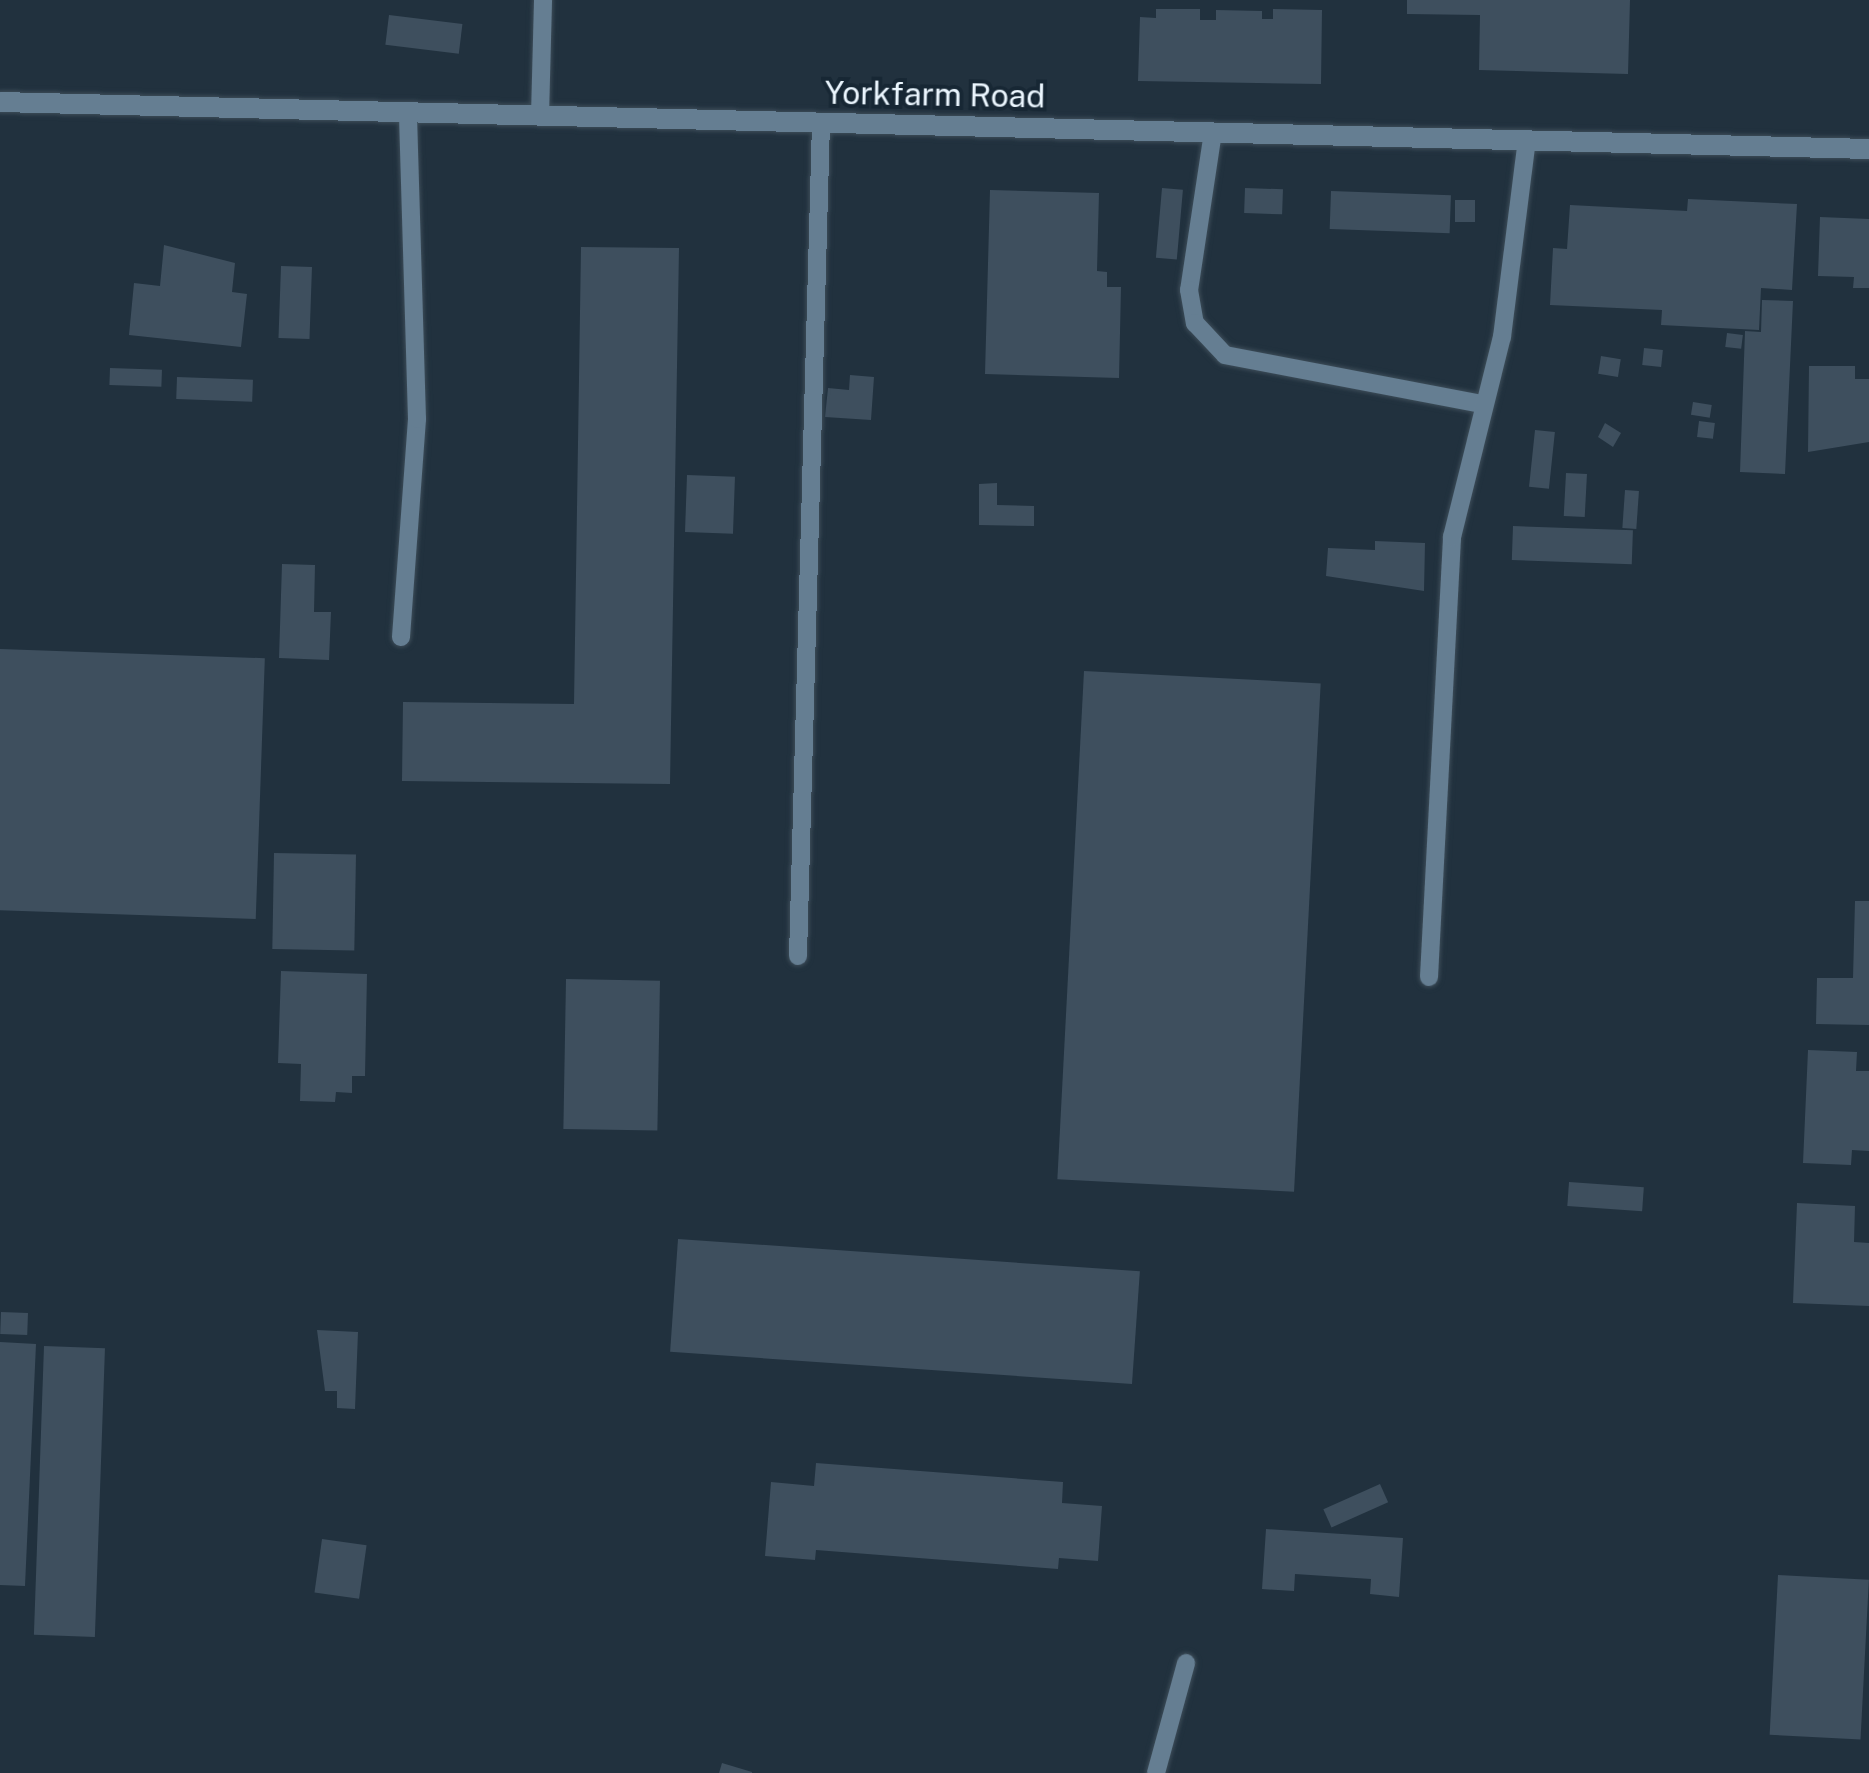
<!DOCTYPE html>
<style>
body{margin:0}
#map{position:relative;width:1869px;height:1773px;overflow:hidden;background:#21313e;font-family:"Public Sans",sans-serif}
div>[style]{position:absolute}
[style*='--x']{left:calc(var(--x)*1px);top:calc(var(--y)*1px);width:calc(var(--w)*1px);rotate:calc(var(--a)*1deg)}
.building>*{inset:0;background:#3e4f5e;transform-origin:0 0}
.roads{filter:drop-shadow(0 0 2px #3d4d59) drop-shadow(0 0 2px #3d4d59)}
.service>*{height:18px;margin:-9px;padding:0 9px;transform-origin:9px;border-radius:9px;background:#657e92}
.minor>*{height:20px;margin:-10px;padding:0 10px;transform-origin:10px;border-radius:10px;background:#657e92}
span{translate:-50% -50%;white-space:nowrap;text-align:center;line-height:1.15;-webkit-text-stroke:8px #172734;paint-order:stroke}
.street-label{font-size:32px;color:#ebf6fe}
</style>
<div id="map">
<div class="building">
<div style="clip-path:polygon(1407px 0,1630px 0,1628px 74px,1479px 70px,1480px 15px,1407px 14px)"></div>
<div style="clip-path:polygon(1156px 9px,1200px 9px,1200px 20px,1216px 20px,1216px 10px,1262px 11px,1262px 19px,1273px 19px,1273px 9px,1322px 10px,1321px 84px,1138px 81px,1140px 17px,1156px 18px)"></div>
<div style="left:389px;top:15px;width:74px;height:30px;rotate:7deg"></div>
<div style="left:1162px;top:188px;width:21px;height:70px;rotate:5deg"></div>
<div style="left:1245px;top:188px;width:38px;height:25px;rotate:2deg"></div>
<div style="clip-path:polygon(990px 190px,1099px 193px,1097px 271px,1107px 272px,1107px 287px,1121px 287px,1119px 378px,985px 374px)"></div>
<div style="left:1331px;top:191px;width:120px;height:38px;rotate:2deg"></div>
<div style="clip-path:polygon(1688px 199px,1797px 204px,1792px 290px,1761px 288px,1759px 330px,1661px 325px,1662px 310px,1550px 305px,1553px 248px,1567px 249px,1570px 205px,1687px 211px)"></div>
<div style="left:1455px;top:200px;width:20px;height:22px"></div>
<div style="clip-path:polygon(1820px 217px,1869px 219px,1869px 288px,1853px 288px,1854px 277px,1818px 276px)"></div>
<div style="clip-path:polygon(164px 245px,235px 263px,232px 292px,247px 294px,241px 347px,129px 335px,134px 283px,160px 286px)"></div>
<div style="clip-path:polygon(581px 247px,679px 248px,670px 784px,402px 781px,403px 702px,574px 704px)"></div>
<div style="left:281px;top:266px;width:31px;height:72px;rotate:2deg"></div>
<div style="clip-path:polygon(1762px 300px,1793px 301px,1785px 474px,1740px 472px,1745px 331px,1761px 332px)"></div>
<div style="left:1727px;top:333px;width:16px;height:14px;rotate:7deg"></div>
<div style="left:1644px;top:348px;width:19px;height:17px;rotate:6deg"></div>
<div style="left:1601px;top:356px;width:20px;height:18px;rotate:9deg"></div>
<div style="clip-path:polygon(1809px 366px,1855px 366px,1855px 379px,1869px 379px,1869px 442px,1808px 452px)"></div>
<div style="left:110px;top:368px;width:52px;height:17px;rotate:2deg"></div>
<div style="clip-path:polygon(850px 375px,874px 377px,871px 420px,825px 417px,828px 388px,849px 390px)"></div>
<div style="left:177px;top:377px;width:76px;height:22px;rotate:2deg"></div>
<div style="left:1693px;top:402px;width:19px;height:13px;rotate:9deg"></div>
<div style="left:1699px;top:421px;width:16px;height:16px;rotate:7deg"></div>
<div style="clip-path:polygon(1605px 423px,1621px 433px,1613px 447px,1598px 437px)"></div>
<div style="left:1535px;top:430px;width:20px;height:57px;rotate:6deg"></div>
<div style="left:1566px;top:473px;width:21px;height:43px;rotate:3deg"></div>
<div style="left:687px;top:475px;width:48px;height:57px;rotate:2deg"></div>
<div style="clip-path:polygon(997px 483px,997px 505px,1034px 506px,1034px 526px,979px 525px,979px 484px)"></div>
<div style="left:1625px;top:490px;width:14px;height:38px;rotate:4deg"></div>
<div style="left:1513px;top:526px;width:120px;height:34px;rotate:2deg"></div>
<div style="clip-path:polygon(1375px 541px,1425px 543px,1424px 591px,1326px 576px,1328px 548px,1375px 550px)"></div>
<div style="clip-path:polygon(282px 564px,315px 565px,314px 612px,331px 612px,329px 660px,279px 658px)"></div>
<div style="left:0;top:649px;width:265px;height:261px;rotate:2deg"></div>
<div style="left:1084px;top:671px;width:237px;height:509px;rotate:3deg"></div>
<div style="left:274px;top:853px;width:82px;height:96px;rotate:1deg"></div>
<div style="clip-path:polygon(1855px 901px,1869px 901px,1869px 1025px,1816px 1024px,1817px 978px,1853px 978px)"></div>
<div style="clip-path:polygon(281px 971px,367px 974px,365px 1076px,352px 1076px,352px 1093px,336px 1092px,335px 1102px,300px 1101px,301px 1064px,278px 1063px)"></div>
<div style="left:566px;top:979px;width:94px;height:150px;rotate:1deg"></div>
<div style="clip-path:polygon(1808px 1050px,1857px 1052px,1856px 1071px,1869px 1071px,1869px 1151px,1852px 1150px,1851px 1165px,1803px 1163px)"></div>
<div style="left:1569px;top:1182px;width:75px;height:24px;rotate:4deg"></div>
<div style="clip-path:polygon(1797px 1203px,1855px 1206px,1854px 1242px,1869px 1243px,1869px 1306px,1793px 1303px)"></div>
<div style="left:678px;top:1239px;width:463px;height:113px;rotate:4deg"></div>
<div style="left:1px;top:1312px;width:27px;height:22px;rotate:2deg"></div>
<div style="clip-path:polygon(317px 1330px,358px 1332px,355px 1409px,337px 1408px,337px 1391px,325px 1391px)"></div>
<div style="clip-path:polygon(0 1342px,36px 1344px,25px 1586px,0 1585px)"></div>
<div style="left:44px;top:1346px;width:61px;height:289px;rotate:2deg"></div>
<div style="clip-path:polygon(816px 1463px,1063px 1482px,1062px 1503px,1102px 1506px,1098px 1561px,1059px 1558px,1058px 1569px,816px 1550px,815px 1560px,765px 1556px,771px 1482px,814px 1486px)"></div>
<div style="left:1380px;top:1484px;width:20px;height:62px;rotate:66deg"></div>
<div style="clip-path:polygon(1266px 1529px,1403px 1538px,1399px 1597px,1370px 1594px,1371px 1579px,1295px 1574px,1294px 1591px,1262px 1589px)"></div>
<div style="left:322px;top:1539px;width:45px;height:54px;rotate:8deg"></div>
<div style="left:1778px;top:1575px;width:91px;height:160px;rotate:3deg"></div>
<div style="clip-path:polygon(722px 1763px,752px 1772px,752px 1773px,719px 1773px)"></div>
</div>
<div class="roads">
<div class="service">
<div style="--x:540;--y:116;--w:116;--a:-88.5"></div>
<div style="--x:1213;--y:132;--w:160;--a:98.6"></div>
<div style="--x:1189;--y:290;--w:34;--a:80"></div>
<div style="--x:1195;--y:323;--w:44;--a:46.8"></div>
<div style="--x:1225;--y:355;--w:261;--a:10.8"></div>
<div style="--x:401;--y:637;--w:219;--a:-85.8"></div>
<div style="--x:417;--y:419;--w:307;--a:-91.7"></div>
<div style="--x:798;--y:956;--w:833;--a:-88.42"></div>
<div style="--x:1429;--y:977;--w:441;--a:-87"></div>
<div style="--x:1452;--y:537;--w:206;--a:-76"></div>
<div style="--x:1502;--y:337;--w:199;--a:-82.8"></div>
<div style="--x:1156;--y:1773;--w:114;--a:-74.7"></div>
</div>
<div class="minor">
<div style="--x:0;--y:102;--w:1870;--a:1.44"></div>
</div>
</div>
<div class="street-label">
<span style="left:935px;top:95px;rotate:1deg">Yorkfarm Road</span>
</div>
</div>
